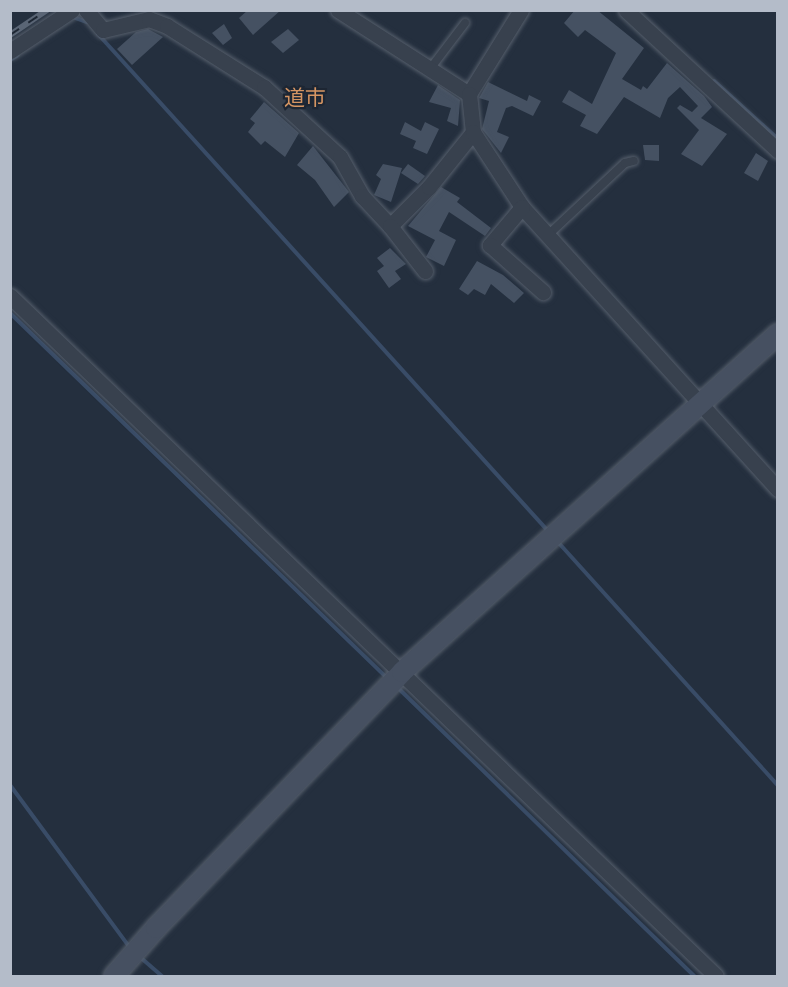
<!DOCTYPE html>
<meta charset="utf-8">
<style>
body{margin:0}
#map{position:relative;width:788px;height:987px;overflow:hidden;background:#242f3e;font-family:Quicksand,"Noto Sans JP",sans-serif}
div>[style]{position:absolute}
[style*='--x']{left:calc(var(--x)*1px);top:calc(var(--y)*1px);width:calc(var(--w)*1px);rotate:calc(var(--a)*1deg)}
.stream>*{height:4px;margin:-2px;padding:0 2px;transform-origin:2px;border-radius:2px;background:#394c67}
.building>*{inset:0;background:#455162}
.roads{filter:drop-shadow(0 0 2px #565f6c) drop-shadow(0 0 2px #565f6c)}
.lane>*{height:8px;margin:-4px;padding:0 4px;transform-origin:4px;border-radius:4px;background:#38414e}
.street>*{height:15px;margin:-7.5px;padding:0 7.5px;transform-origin:7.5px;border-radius:7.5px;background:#38414e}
.secondary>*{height:20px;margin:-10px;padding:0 10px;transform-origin:10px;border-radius:10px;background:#465061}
.rail>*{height:6px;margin-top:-3px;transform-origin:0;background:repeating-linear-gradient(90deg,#1d2633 0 11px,#5a6575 0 22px);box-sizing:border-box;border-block:2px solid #5a6575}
span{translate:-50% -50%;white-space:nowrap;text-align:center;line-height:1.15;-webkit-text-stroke:4.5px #1d2633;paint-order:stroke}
.neighbourhood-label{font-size:21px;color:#d59563}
.frame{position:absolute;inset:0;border:12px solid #b4bcc9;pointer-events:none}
</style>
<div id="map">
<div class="stream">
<div style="--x:73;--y:17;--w:15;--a:20"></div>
<div style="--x:98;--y:34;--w:670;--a:47.84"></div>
<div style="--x:10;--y:60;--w:9;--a:-32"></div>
<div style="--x:714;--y:81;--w:86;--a:42.2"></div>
<div style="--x:10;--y:313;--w:526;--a:44.08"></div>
<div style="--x:557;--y:541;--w:330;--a:47.9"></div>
<div style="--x:396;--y:686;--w:416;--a:44.2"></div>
<div style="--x:10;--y:785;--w:202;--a:53.6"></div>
<div style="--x:140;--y:957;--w:29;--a:41"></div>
</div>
<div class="building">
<div style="clip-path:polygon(248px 10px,281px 10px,253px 35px,239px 18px)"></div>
<div style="clip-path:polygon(575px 10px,597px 10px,644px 48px,622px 79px,641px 90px,643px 86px,647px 89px,667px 63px,704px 96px,712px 107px,701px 118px,727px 134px,702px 166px,681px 154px,699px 130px,677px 108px,680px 105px,692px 112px,698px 106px,680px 87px,668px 98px,660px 118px,624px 97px,597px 134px,580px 126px,586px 115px,562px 102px,569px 90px,592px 104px,616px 53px,585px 30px,578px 37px,564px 23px)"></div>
<div style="clip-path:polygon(224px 24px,232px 38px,223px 45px,212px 33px)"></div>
<div style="clip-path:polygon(148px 29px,163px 37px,132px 65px,117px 49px,136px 32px)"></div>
<div style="clip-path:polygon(288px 29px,299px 40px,283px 53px,271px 42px)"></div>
<div style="clip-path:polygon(488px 82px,527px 101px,529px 95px,541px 101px,533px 116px,512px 106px,506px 108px,497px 132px,509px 137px,501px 153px,482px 129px,489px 101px,479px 98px)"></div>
<div style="clip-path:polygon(438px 85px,460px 100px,458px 126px,447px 121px,451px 108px,429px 102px)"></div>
<div style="clip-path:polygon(264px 102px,299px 133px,285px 157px,265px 141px,261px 145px,248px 132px,255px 123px,250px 119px)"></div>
<div style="clip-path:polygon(405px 122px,421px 131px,425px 122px,439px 129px,427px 154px,413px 148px,416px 141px,400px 134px)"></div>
<div style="clip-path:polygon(643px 145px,659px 145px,659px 161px,645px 160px)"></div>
<div style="clip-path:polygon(313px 146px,349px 192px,334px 207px,315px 180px,297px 165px)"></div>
<div style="clip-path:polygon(756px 153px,768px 161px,758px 181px,744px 173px)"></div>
<div style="clip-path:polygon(383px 164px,402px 168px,391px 202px,374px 195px,381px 179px,376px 175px)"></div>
<div style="clip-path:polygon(408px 164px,425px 176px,418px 184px,401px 173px)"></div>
<div style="clip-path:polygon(441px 187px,460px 198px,457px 202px,491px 228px,485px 236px,449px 212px,439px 231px,456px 240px,444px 266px,426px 257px,435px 240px,408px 226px)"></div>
<div style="clip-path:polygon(390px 248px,406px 264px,395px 271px,401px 279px,389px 288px,377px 271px,384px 266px,377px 258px)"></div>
<div style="clip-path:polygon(477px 261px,503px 275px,524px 293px,514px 303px,491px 284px,485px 295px,474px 289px,468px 295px,459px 289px)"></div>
</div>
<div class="roads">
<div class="lane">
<div style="--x:430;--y:69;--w:58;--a:-52.7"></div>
<div style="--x:548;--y:235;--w:105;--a:-43.1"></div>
<div style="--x:625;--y:163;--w:9;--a:-13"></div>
</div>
<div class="street">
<div style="--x:86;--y:10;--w:26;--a:50"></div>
<div style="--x:103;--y:30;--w:47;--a:-13.4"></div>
<div style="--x:149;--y:19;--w:19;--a:21"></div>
<div style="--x:167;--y:26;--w:115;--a:32.2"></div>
<div style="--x:264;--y:87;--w:103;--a:42.6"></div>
<div style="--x:340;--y:157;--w:45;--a:60.6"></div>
<div style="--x:362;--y:196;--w:41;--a:47"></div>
<div style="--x:390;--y:226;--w:55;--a:-45"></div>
<div style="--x:429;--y:187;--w:70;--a:-51.3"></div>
<div style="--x:338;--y:10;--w:156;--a:32.7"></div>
<div style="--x:521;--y:10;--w:99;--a:121.8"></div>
<div style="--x:469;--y:94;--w:38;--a:84"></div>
<div style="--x:473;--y:132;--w:90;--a:56.8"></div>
<div style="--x:522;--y:207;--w:381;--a:47.8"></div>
<div style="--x:626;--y:10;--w:207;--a:42.8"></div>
<div style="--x:10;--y:51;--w:74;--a:-33.5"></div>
<div style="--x:522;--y:207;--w:50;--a:130.1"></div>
<div style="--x:490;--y:245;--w:71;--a:41.6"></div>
<div style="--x:390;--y:226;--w:57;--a:52.1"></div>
<div style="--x:10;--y:296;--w:980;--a:43.93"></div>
</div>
<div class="secondary">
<div style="--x:114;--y:976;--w:64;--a:-48.8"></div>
<div style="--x:156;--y:928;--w:355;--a:-46.1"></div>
<div style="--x:402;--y:672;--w:506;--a:-41.95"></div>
</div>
</div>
<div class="rail">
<div style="--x:10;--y:35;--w:45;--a:-34"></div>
</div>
<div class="neighbourhood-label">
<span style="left:305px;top:97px">道市</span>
</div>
<div class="frame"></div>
</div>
